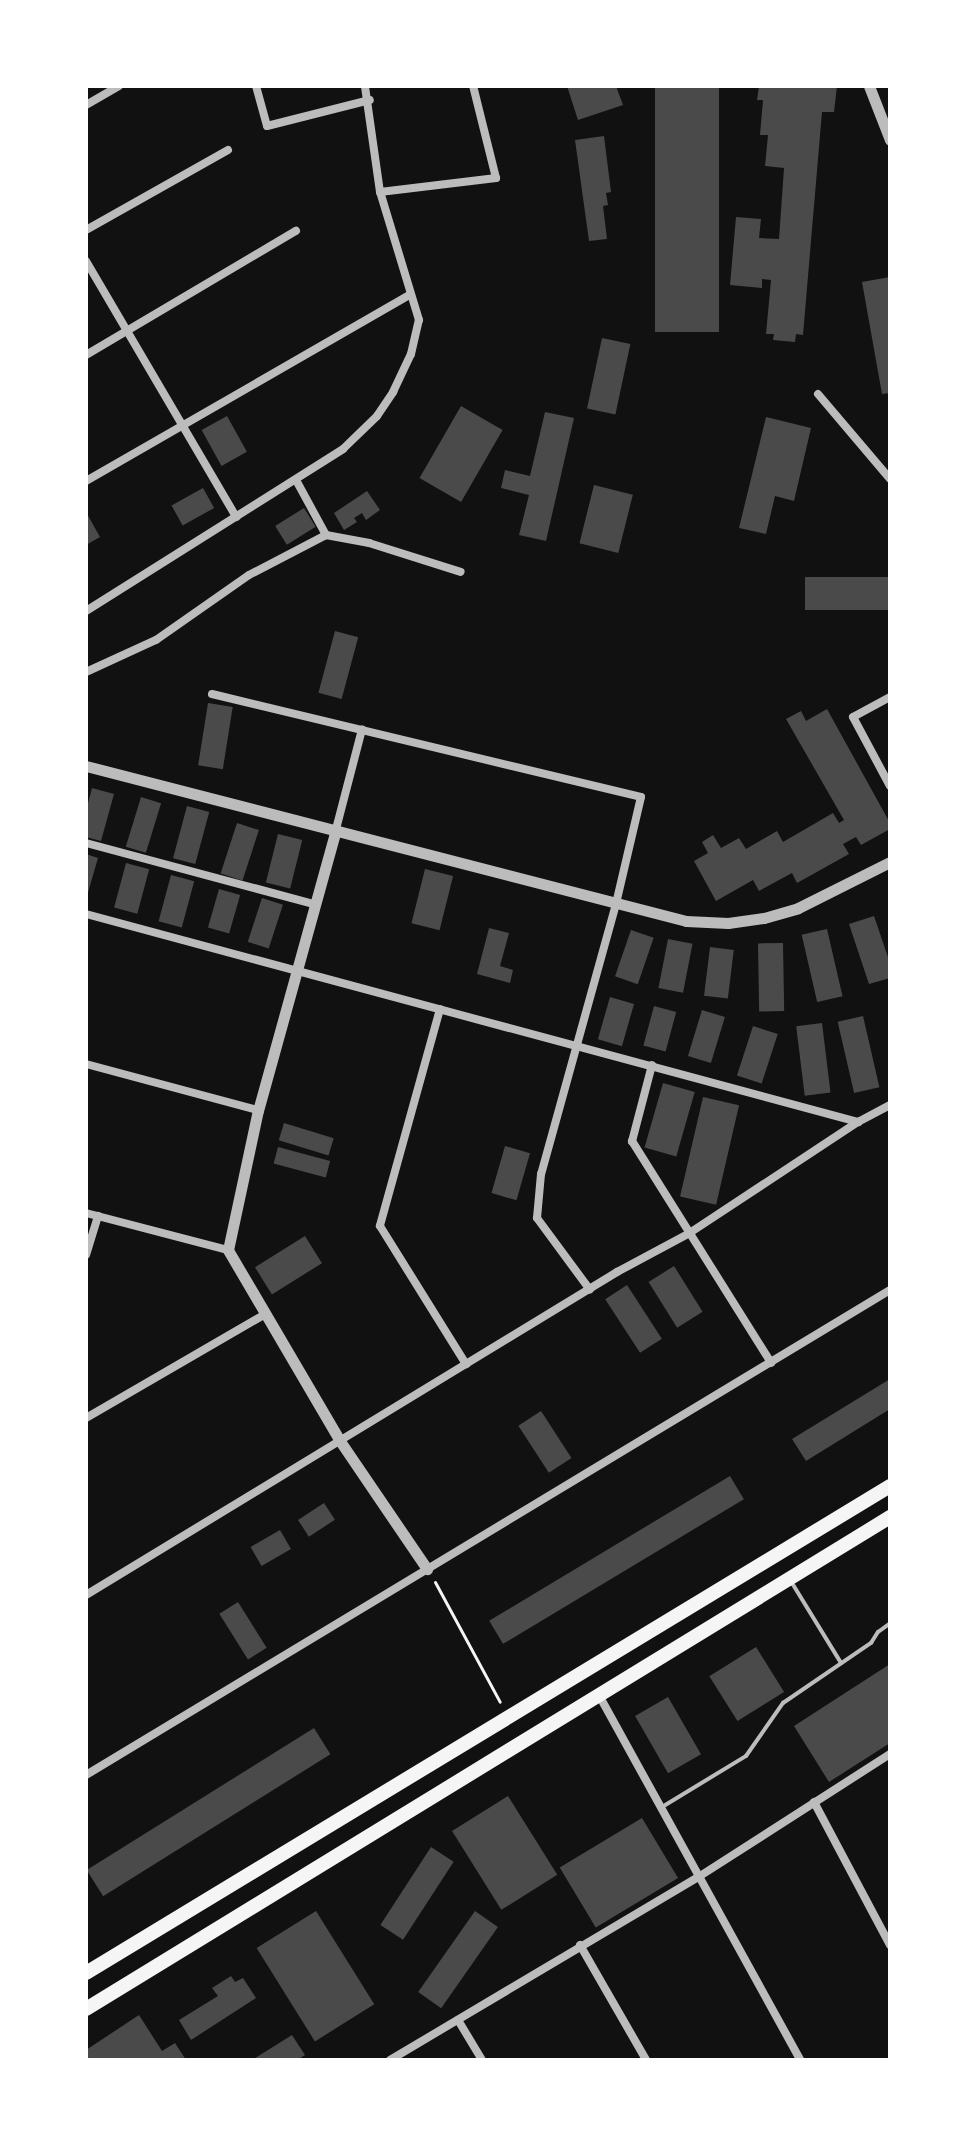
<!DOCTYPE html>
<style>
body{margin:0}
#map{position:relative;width:976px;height:2146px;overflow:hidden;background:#111;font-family:Literata,serif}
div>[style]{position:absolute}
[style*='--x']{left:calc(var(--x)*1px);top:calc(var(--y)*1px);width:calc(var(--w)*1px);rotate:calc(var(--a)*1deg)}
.building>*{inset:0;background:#4a4a4a;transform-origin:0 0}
.path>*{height:3px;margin:-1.5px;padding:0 1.5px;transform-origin:1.5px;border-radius:1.5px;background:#f5f5f5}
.service>*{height:4px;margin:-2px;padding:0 2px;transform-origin:2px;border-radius:2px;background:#bcbcbc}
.minor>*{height:8px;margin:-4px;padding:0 4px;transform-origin:4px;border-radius:4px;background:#bcbcbc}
.tertiary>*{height:11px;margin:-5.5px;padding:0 5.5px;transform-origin:5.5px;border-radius:5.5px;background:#bcbcbc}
.trunk>*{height:14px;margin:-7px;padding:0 7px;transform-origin:7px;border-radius:7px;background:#f5f5f5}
span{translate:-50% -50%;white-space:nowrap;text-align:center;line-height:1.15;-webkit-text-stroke:7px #fff;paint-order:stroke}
.frame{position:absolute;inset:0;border:88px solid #fff;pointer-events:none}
</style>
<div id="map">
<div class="building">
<div style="clip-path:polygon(567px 86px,616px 86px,623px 105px,578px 120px)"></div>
<div style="left:655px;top:86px;width:64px;height:246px"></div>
<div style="clip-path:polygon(759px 86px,837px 86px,834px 112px,822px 112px,803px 335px,796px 334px,795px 342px,773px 340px,774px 334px,766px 334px,771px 280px,762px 279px,762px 288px,730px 285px,736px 217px,761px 219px,759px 238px,779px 239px,784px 168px,765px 166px,768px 135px,760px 135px,763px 100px,757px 100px)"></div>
<div style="clip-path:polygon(604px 136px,611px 192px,606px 193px,608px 205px,603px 206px,607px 239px,589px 241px,575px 140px)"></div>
<div style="clip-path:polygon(890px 277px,890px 393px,882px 394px,862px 282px)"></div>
<div style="left:602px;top:338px;width:29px;height:72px;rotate:12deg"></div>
<div style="left:461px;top:406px;width:48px;height:83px;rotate:30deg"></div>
<div style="clip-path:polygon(545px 412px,574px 418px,546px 541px,519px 535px,529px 495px,501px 488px,505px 470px,530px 476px)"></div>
<div style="left:227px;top:416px;width:41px;height:29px;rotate:61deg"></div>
<div style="clip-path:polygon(766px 417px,811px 428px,794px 501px,775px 496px,766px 534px,739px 528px)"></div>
<div style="left:594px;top:485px;width:40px;height:60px;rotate:14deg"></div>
<div style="left:203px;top:488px;width:23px;height:36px;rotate:61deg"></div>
<div style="clip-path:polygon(367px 491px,380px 510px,366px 520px,362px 513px,354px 518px,357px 522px,344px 530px,334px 513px)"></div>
<div style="left:304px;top:508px;width:22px;height:34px;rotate:58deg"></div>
<div style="clip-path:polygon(86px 512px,100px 537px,86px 545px)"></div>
<div style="left:890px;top:577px;width:33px;height:85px;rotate:90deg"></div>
<div style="left:335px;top:631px;width:24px;height:64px;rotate:15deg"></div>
<div style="left:208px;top:703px;width:25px;height:63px;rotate:9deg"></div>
<div style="clip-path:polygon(827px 709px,890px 823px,890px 829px,861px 845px,856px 837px,843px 844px,849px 854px,797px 883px,792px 873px,759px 891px,753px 880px,716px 901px,694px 861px,708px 853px,702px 842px,713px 835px,721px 848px,739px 838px,746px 849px,777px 831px,783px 842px,833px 813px,839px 823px,844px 820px,786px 719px,801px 711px,806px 721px)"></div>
<div style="clip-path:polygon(92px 788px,114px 794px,101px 841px,86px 837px,86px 811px)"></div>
<div style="left:141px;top:797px;width:21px;height:52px;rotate:17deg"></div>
<div style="left:187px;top:806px;width:23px;height:54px;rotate:15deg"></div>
<div style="left:237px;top:823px;width:23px;height:53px;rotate:18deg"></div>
<div style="left:278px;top:834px;width:25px;height:50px;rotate:14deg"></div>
<div style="clip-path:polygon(86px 854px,98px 858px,87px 896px,86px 895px)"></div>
<div style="left:126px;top:863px;width:24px;height:46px;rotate:15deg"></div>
<div style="left:425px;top:869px;width:29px;height:56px;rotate:14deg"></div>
<div style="left:171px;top:875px;width:24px;height:48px;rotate:15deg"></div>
<div style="left:219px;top:889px;width:22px;height:40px;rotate:16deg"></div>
<div style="left:262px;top:898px;width:22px;height:46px;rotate:18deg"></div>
<div style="clip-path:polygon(874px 916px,890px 963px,890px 978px,869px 984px,849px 924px)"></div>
<div style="clip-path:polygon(489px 928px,509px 933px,500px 966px,513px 970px,510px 983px,477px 974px)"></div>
<div style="left:827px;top:929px;width:69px;height:26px;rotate:77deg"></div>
<div style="left:631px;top:930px;width:24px;height:49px;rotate:19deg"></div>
<div style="left:668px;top:939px;width:25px;height:50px;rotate:11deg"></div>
<div style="left:783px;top:943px;width:68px;height:25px;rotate:89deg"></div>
<div style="left:710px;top:947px;width:24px;height:49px;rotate:7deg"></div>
<div style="left:610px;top:997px;width:25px;height:44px;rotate:16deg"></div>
<div style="left:654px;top:1006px;width:23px;height:41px;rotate:15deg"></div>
<div style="left:702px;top:1010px;width:24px;height:48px;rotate:17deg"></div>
<div style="left:863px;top:1016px;width:73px;height:26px;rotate:77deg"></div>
<div style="left:822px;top:1023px;width:70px;height:26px;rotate:83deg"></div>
<div style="left:753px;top:1026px;width:26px;height:52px;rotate:18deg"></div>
<div style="left:663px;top:1083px;width:33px;height:67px;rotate:16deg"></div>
<div style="left:703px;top:1097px;width:37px;height:102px;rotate:13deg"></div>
<div style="left:284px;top:1123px;width:52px;height:18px;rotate:17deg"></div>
<div style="left:505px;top:1146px;width:26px;height:49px;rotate:16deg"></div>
<div style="left:278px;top:1147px;width:54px;height:17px;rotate:15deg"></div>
<div style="left:305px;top:1236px;width:32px;height:59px;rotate:58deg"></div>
<div style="left:674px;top:1266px;width:54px;height:30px;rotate:58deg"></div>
<div style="left:627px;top:1285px;width:64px;height:26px;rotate:57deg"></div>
<div style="clip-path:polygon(890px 1379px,890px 1409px,806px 1461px,792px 1439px)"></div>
<div style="left:541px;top:1411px;width:56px;height:27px;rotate:57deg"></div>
<div style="left:730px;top:1476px;width:27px;height:281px;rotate:59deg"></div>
<div style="left:324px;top:1503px;width:20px;height:31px;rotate:57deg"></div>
<div style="left:280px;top:1530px;width:22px;height:34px;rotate:60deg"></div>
<div style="left:238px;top:1602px;width:54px;height:22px;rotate:58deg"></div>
<div style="left:756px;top:1647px;width:53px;height:55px;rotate:58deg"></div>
<div style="clip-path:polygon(890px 1664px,890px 1743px,829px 1782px,794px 1726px)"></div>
<div style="left:668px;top:1697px;width:66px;height:38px;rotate:60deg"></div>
<div style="left:314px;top:1728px;width:31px;height:268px;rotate:58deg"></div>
<div style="left:508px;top:1796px;width:93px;height:66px;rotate:58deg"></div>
<div style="left:642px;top:1818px;width:70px;height:96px;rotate:59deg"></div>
<div style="left:431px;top:1847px;width:27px;height:93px;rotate:33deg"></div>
<div style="left:316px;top:1911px;width:110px;height:70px;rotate:58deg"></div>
<div style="left:475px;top:1911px;width:28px;height:99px;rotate:35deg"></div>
<div style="clip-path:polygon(231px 1976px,235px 1982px,243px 1978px,256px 1998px,191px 2040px,179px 2020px,218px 1996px,212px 1988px)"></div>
<div style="clip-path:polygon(139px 2015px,162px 2051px,175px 2043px,186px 2060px,86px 2060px,86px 2050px)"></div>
<div style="clip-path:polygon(292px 2035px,305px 2055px,297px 2060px,252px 2060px)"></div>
</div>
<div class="path">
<div style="--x:435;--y:1582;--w:136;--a:61.6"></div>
</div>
<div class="service">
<div style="--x:792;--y:1583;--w:94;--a:58.5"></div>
<div style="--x:662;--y:1807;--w:98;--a:-31.3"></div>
<div style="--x:746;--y:1756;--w:65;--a:-55.1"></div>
<div style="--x:783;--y:1703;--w:107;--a:-34.3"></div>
<div style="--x:871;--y:1643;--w:13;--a:-58"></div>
<div style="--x:878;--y:1632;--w:14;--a:-36"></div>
</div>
<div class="minor">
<div style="--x:256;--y:86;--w:41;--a:74.6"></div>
<div style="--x:267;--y:126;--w:106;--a:-14.2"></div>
<div style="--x:86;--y:105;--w:38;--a:-30"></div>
<div style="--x:380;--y:192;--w:117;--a:-6.9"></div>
<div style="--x:496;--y:178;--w:95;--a:-104"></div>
<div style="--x:86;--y:230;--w:163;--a:-29.4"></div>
<div style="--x:86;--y:261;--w:297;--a:59.6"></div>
<div style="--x:86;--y:355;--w:244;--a:-30.6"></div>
<div style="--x:818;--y:394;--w:111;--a:49.7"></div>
<div style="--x:296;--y:480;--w:63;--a:61.4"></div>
<div style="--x:326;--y:535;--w:44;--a:10.5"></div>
<div style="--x:369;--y:543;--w:96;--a:17.5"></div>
<div style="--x:86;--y:481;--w:373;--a:-29.9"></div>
<div style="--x:86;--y:611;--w:304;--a:-32.2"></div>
<div style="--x:343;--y:449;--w:47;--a:-44.1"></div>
<div style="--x:377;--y:416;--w:29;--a:-56"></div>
<div style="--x:393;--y:392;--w:42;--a:-64.7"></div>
<div style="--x:411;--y:354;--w:35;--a:-77"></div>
<div style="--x:419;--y:320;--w:134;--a:-106.9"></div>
<div style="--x:380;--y:192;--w:107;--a:-98.1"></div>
<div style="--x:86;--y:672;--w:77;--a:-24.6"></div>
<div style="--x:156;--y:640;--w:113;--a:-35"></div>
<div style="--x:249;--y:575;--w:87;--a:-27.5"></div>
<div style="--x:212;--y:694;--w:441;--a:13.5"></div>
<div style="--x:641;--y:797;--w:110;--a:103.2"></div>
<div style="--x:616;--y:904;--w:280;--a:105.5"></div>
<div style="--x:541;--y:1174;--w:44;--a:95.2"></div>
<div style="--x:537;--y:1218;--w:89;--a:53.6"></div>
<div style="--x:890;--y:697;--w:42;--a:151.6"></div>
<div style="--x:853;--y:717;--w:78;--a:61.8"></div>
<div style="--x:335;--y:833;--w:107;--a:-75.4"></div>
<div style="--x:86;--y:843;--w:236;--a:15"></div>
<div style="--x:86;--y:914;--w:800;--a:15.08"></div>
<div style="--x:440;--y:1009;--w:225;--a:105.5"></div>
<div style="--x:380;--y:1226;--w:163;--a:58.1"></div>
<div style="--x:86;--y:1064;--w:178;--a:15"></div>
<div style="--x:652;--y:1065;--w:79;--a:104.7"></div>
<div style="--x:632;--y:1141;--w:262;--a:57.9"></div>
<div style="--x:86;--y:1213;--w:147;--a:14.6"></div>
<div style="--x:86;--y:1255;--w:41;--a:-72.9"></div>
<div style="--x:86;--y:1418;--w:206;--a:-30.1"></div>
<div style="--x:86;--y:1595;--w:622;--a:-31.31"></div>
<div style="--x:617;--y:1272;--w:81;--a:-28.2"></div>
<div style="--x:688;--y:1234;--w:204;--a:-33.4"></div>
<div style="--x:858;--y:1122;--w:36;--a:-28"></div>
<div style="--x:600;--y:1697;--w:414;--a:61.1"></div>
<div style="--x:86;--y:1775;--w:939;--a:-31.1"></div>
<div style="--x:814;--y:1802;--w:162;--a:62"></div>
<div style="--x:580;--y:1945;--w:133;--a:60.1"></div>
<div style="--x:458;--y:2020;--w:47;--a:59"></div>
<div style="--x:390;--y:2060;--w:360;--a:-30.7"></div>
<div style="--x:700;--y:1876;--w:226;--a:-32.7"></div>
</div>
<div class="tertiary">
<div style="--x:869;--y:86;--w:58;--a:68.7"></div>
<div style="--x:86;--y:766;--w:620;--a:14.48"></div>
<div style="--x:686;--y:921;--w:42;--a:2.7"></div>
<div style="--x:728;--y:923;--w:36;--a:-8"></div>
<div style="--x:764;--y:918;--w:35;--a:-16"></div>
<div style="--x:798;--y:908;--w:103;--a:-26.6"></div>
<div style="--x:335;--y:833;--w:288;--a:105.5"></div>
<div style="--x:258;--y:1110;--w:143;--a:102.1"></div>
<div style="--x:228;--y:1250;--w:221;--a:59.6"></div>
<div style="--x:340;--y:1441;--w:155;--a:55.8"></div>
</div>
<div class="trunk">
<div style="--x:86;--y:1973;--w:940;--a:-31.2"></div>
<div style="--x:86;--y:2009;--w:943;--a:-31.46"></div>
</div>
<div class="frame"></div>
</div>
